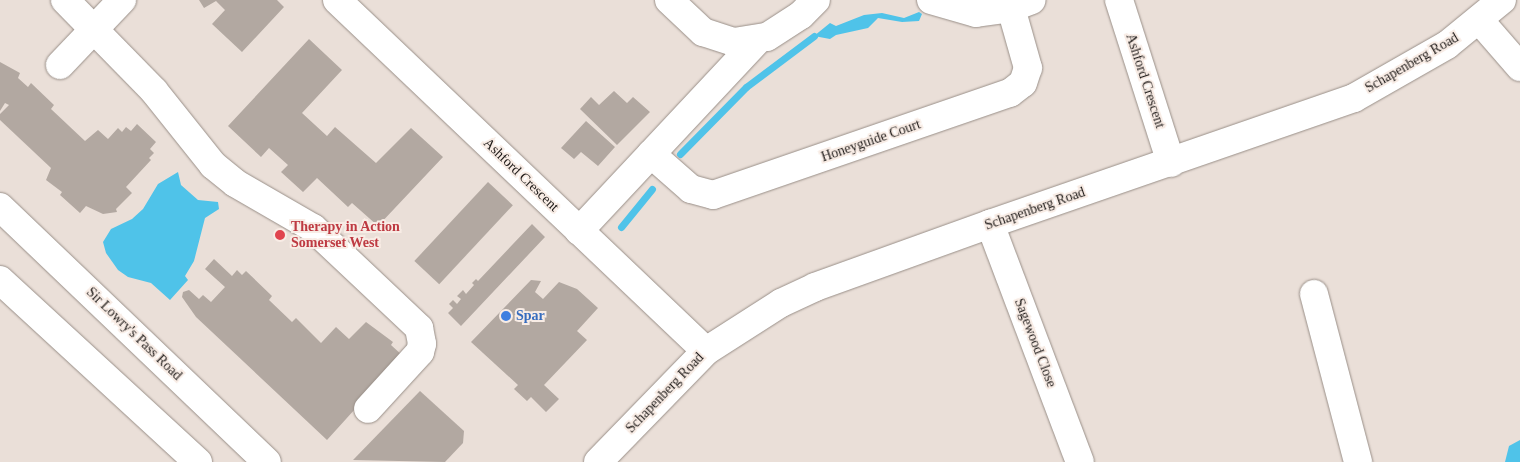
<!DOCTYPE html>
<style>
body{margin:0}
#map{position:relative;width:1520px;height:462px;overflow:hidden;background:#eadfd8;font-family:Georgia,serif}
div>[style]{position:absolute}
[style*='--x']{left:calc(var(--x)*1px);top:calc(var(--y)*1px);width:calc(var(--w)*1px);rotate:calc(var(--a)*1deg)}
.water>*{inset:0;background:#4fc3e9}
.stream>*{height:7px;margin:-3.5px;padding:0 3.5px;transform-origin:3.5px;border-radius:3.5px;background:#4fc3e9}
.building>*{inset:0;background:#b2a8a1;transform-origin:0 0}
.roads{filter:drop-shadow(0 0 1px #998f88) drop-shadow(0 0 1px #998f88)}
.minor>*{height:28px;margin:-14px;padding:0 14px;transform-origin:14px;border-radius:14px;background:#fff}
.major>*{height:28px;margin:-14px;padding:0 14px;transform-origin:14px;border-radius:14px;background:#fff}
.dots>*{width:14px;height:14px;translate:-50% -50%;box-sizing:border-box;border:2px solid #f8ece5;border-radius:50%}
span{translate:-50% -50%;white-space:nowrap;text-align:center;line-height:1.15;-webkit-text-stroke:4px #f8ece5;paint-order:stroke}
.street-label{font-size:14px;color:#1e1a18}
.health-label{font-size:14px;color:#be3a42;font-weight:700}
.left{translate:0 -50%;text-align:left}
.shop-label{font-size:14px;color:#366cbe;font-weight:700}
</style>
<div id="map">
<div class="water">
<div style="clip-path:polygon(919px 12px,922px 14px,919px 21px,902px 22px,878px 18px,868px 28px,836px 35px,830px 39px,814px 36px,830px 23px,836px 26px,864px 15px,882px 13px,904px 18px)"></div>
<div style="clip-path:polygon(178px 172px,181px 185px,198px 200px,218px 202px,219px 209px,205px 218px,194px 261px,185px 276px,188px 280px,170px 300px,151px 283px,128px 277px,118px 270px,106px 253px,103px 242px,111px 229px,132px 219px,143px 209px,158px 184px)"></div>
<div style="clip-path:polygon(1520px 440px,1520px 462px,1505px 462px,1509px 446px)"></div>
</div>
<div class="stream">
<div style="--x:680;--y:154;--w:94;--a:-45.4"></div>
<div style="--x:746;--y:87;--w:85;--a:-36.9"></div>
<div style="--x:621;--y:227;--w:49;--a:-50.8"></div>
</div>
<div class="building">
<div style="clip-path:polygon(199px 0,277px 0,284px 7px,242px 52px,212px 24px,225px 10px,216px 1px,204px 8px)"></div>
<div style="clip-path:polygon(309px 39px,342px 70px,302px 113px,327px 136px,335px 127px,376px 163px,411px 128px,443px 157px,378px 226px,352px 203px,348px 207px,317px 178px,303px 192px,281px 172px,288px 165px,269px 148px,261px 157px,228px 126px)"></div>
<div style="clip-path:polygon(0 62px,20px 73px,18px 78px,28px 87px,31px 83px,54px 105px,51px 109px,85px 141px,98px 130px,108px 139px,118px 128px,122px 132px,126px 127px,131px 131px,137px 124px,156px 142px,150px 149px,154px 153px,149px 158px,151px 160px,126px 187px,132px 193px,116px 209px,117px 212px,103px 214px,86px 206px,80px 213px,60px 195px,62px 192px,46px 180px,51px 168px,0 120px,0 114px,9px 105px,5px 103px,0 111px)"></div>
<div style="clip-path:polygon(614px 91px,627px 103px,633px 97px,650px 112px,617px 145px,580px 109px,591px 97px,599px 105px)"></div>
<div style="clip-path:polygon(586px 121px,615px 147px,598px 166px,581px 152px,574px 159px,561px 148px)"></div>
<div style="left:488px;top:182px;width:34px;height:108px;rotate:43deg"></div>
<div style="clip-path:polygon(532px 224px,545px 237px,461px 326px,448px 313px,453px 308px,449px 304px,453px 300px,457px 304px,461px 299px,457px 296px,463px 290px,466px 294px,474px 285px,472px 283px,476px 279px,478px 281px)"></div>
<div style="clip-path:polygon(214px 259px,232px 276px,237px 270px,242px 275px,246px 271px,272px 296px,269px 300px,292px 322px,296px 318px,321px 343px,336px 327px,349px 339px,366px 322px,393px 342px,391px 345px,403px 356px,327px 440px,196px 317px,182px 297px,183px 292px,189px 290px,199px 299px,203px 295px,211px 302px,225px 287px,205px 269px)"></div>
<div style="clip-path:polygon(531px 280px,541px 281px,535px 292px,543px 299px,559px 282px,577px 289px,598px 308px,577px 331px,587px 340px,544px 385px,559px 399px,546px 412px,531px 397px,527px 401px,514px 389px,518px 385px,471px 342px)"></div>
<div style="clip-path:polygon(420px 391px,464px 431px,463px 443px,445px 462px,353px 460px)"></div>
</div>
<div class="roads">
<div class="minor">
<div style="--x:65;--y:0;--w:127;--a:45.6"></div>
<div style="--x:154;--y:91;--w:95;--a:51.4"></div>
<div style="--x:213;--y:165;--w:28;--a:39"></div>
<div style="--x:235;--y:183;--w:90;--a:30"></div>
<div style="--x:313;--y:228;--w:146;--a:43.3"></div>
<div style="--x:419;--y:328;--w:16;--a:79"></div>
<div style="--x:422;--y:344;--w:8;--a:104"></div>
<div style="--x:420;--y:352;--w:77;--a:132.4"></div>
<div style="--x:337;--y:0;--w:509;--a:43.57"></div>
<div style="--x:669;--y:0;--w:47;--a:43.3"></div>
<div style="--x:703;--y:32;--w:33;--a:18"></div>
<div style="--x:734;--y:42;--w:33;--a:-9"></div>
<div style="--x:767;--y:37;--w:40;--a:-32.9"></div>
<div style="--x:801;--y:15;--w:21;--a:-45"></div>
<div style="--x:931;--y:0;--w:47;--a:16.1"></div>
<div style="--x:976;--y:13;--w:35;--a:-8"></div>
<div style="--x:1011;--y:8;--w:22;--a:-21"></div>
<div style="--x:1119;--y:0;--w:171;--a:72.3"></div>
<div style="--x:1480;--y:21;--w:61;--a:49"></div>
<div style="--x:60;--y:65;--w:90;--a:-46.4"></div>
<div style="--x:651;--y:154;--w:53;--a:41.2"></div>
<div style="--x:691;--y:189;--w:23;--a:15"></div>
<div style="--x:713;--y:195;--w:314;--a:-19"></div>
<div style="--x:1010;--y:93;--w:16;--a:-38"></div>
<div style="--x:1023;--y:83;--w:16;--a:-72"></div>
<div style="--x:1028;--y:68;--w:62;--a:-105.8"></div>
<div style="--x:990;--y:224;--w:254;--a:69.3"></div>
<div style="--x:579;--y:231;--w:262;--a:-46.9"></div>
<div style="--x:1314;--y:294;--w:174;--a:75.3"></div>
<div style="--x:598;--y:462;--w:155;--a:-45.8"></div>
<div style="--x:706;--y:351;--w:89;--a:-32.6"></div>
<div style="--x:781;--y:303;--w:38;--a:-25"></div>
<div style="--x:815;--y:287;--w:186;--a:-19.8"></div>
<div style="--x:990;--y:224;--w:385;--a:-19.1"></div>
<div style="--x:1354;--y:98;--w:107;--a:-29.7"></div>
<div style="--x:1447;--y:45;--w:71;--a:-39.3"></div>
</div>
<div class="major">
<div style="--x:0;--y:207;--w:369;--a:43.7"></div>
<div style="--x:0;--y:280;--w:269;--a:42.6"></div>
</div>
</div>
<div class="dots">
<div style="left:280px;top:235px;background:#e0444e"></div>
<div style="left:506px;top:316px;background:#3f7fe0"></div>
</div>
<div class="street-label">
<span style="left:1412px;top:63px;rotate:-30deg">Schapenberg Road</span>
<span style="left:1145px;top:81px;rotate:72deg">Ashford Crescent</span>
<span style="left:871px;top:141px;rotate:-19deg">Honeyguide Court</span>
<span style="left:521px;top:175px;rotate:44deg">Ashford Crescent</span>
<span style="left:1035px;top:209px;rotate:-19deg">Schapenberg Road</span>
<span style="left:134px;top:334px;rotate:44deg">Sir Lowry's Pass Road</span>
<span style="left:1035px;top:343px;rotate:69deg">Sagewood Close</span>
<span style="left:665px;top:393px;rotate:-46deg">Schapenberg Road</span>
</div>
<div class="health-label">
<span class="left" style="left:291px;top:235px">Therapy in Action<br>Somerset West</span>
</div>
<div class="shop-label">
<span class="left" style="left:516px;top:316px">Spar</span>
</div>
</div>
